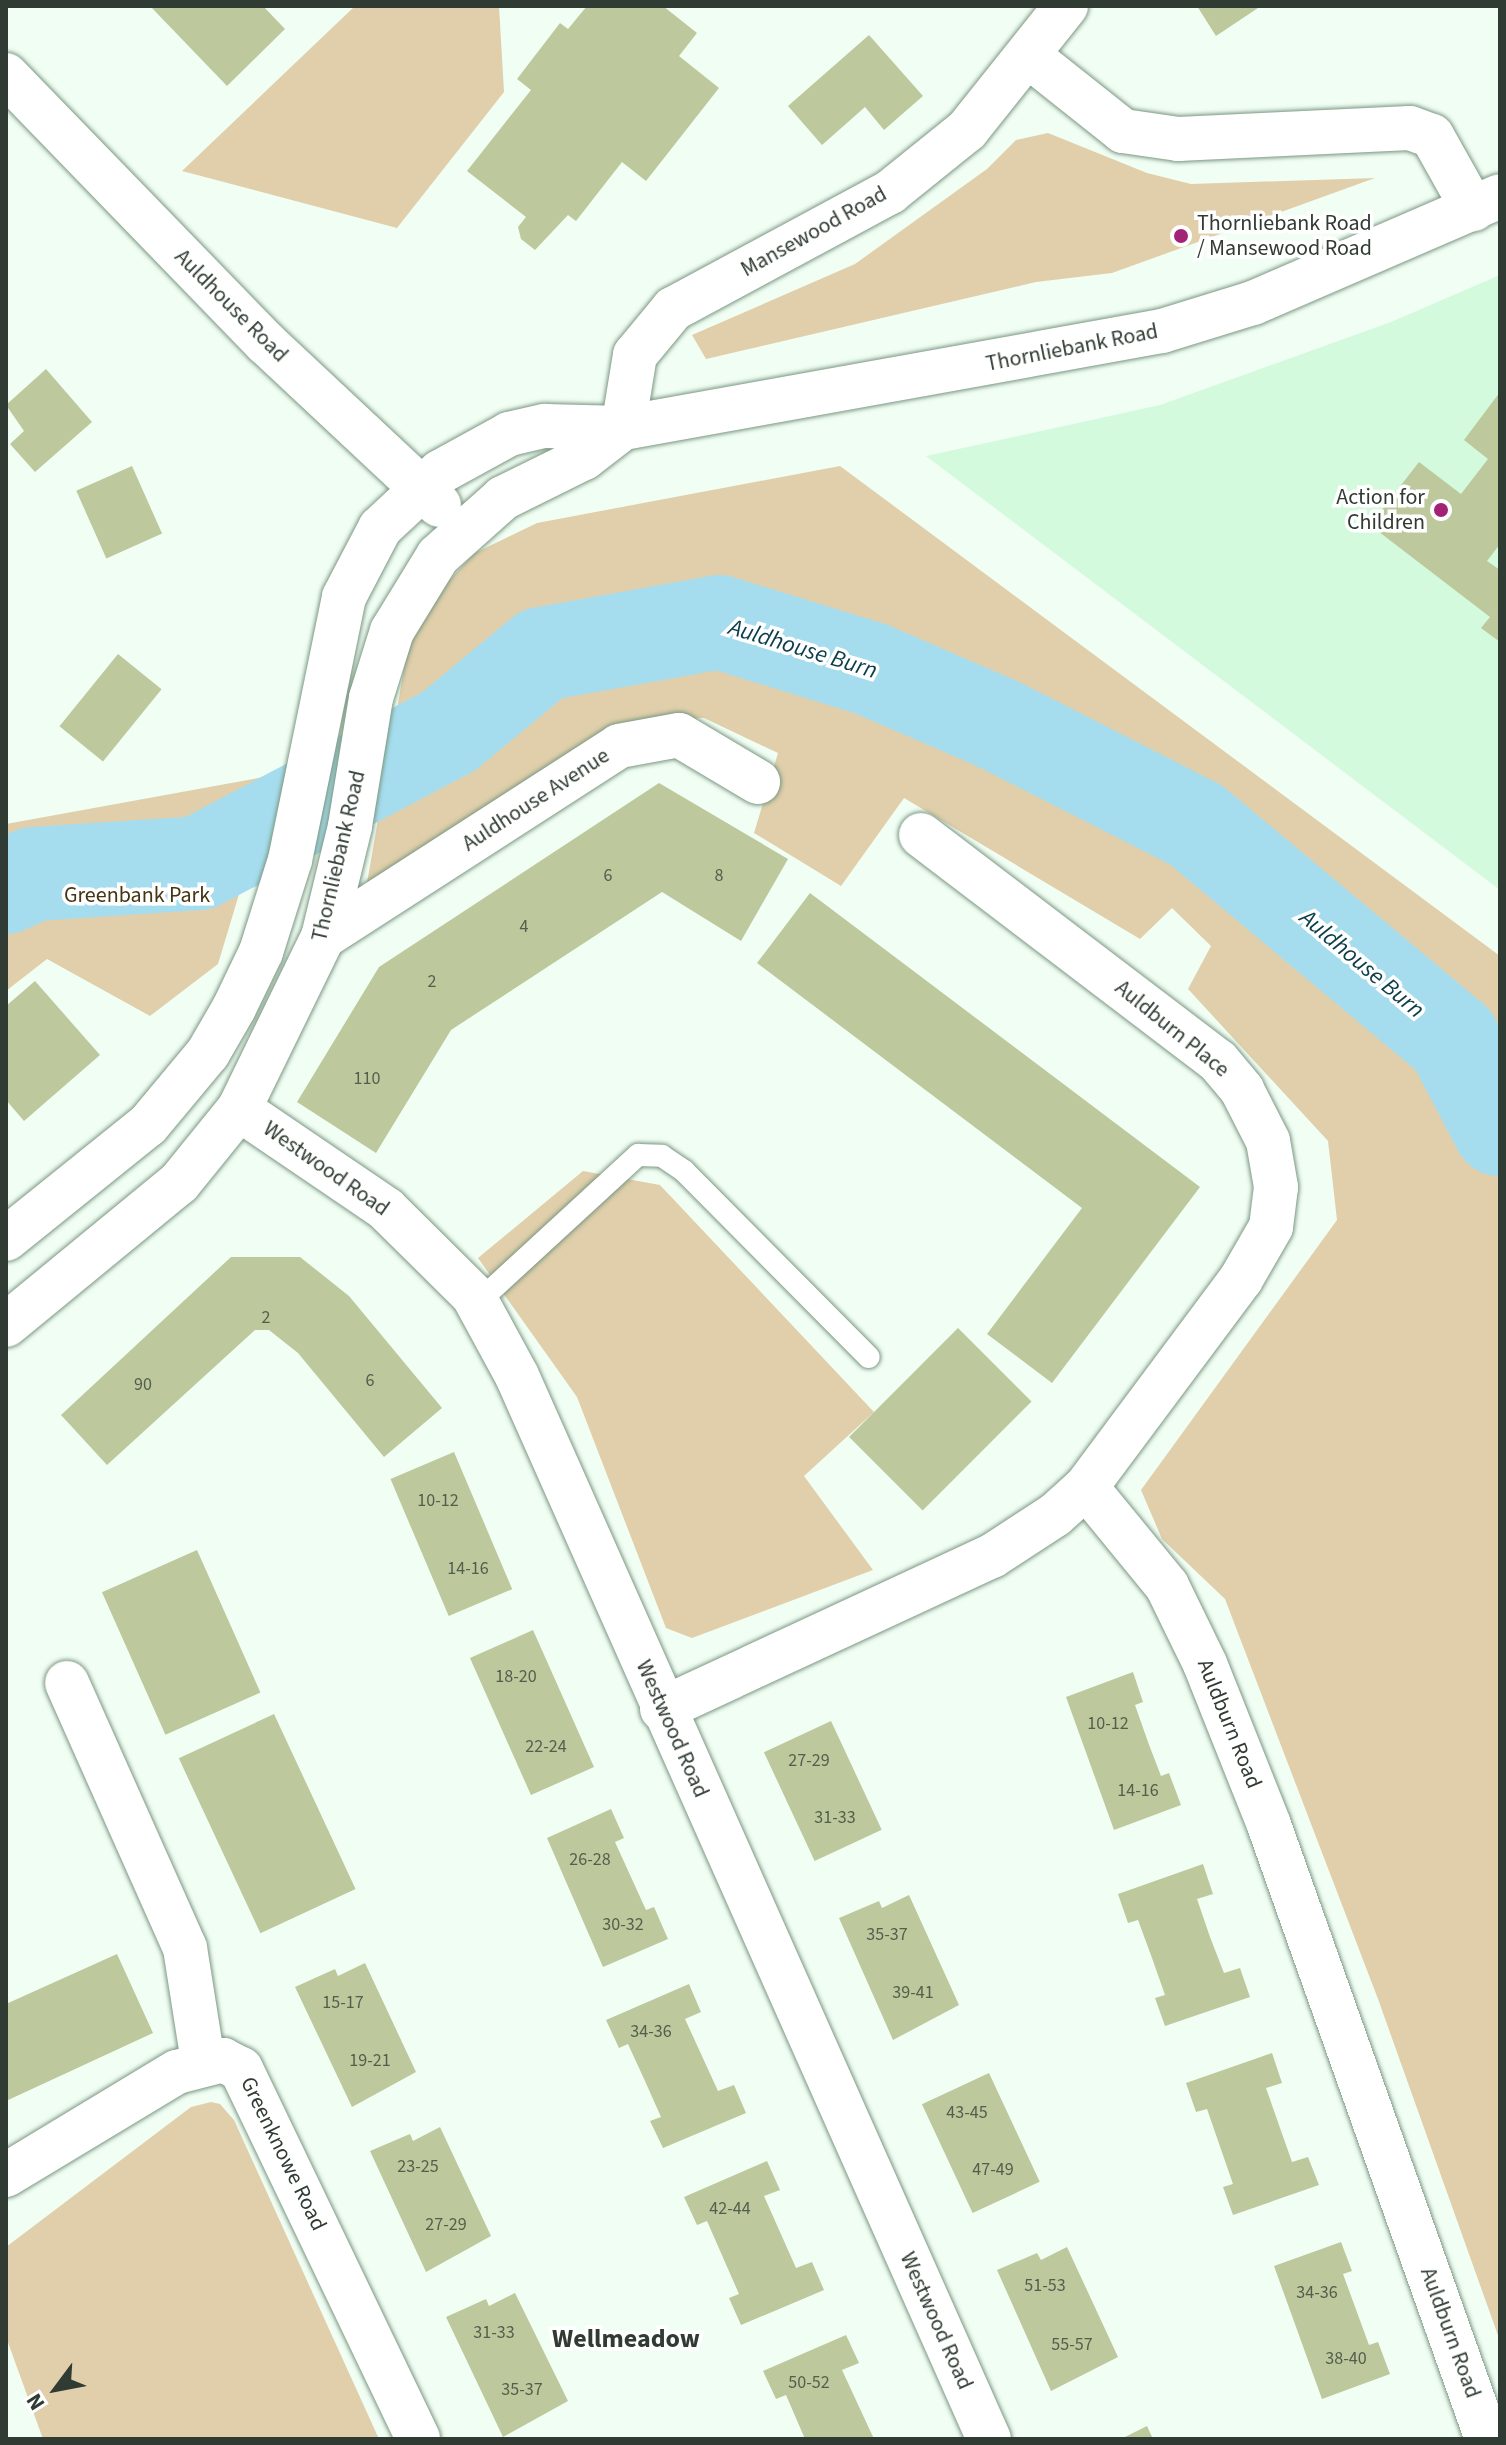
<!DOCTYPE html>
<style>
body{margin:0}
#map{position:relative;width:1506px;height:2445px;overflow:hidden;background:#f1fef4;font-family:"Source Sans 3",sans-serif}
div>[style]{position:absolute}
[style*='--x']{left:calc(var(--x)*1px);top:calc(var(--y)*1px);width:calc(var(--w)*1px);rotate:calc(var(--a)*1deg)}
.built>*{inset:0;background:#d4fadd}
.green>*{inset:0;background:#e0cfaa}
.river>*{height:94px;margin:-47px;padding:0 47px;transform-origin:47px;border-radius:47px;background:#a6ddee}
.building>*{inset:0;background:#bdc89c;transform-origin:0 0}
.roads{filter:drop-shadow(0 0 2px #7b9782) drop-shadow(0 0 2px #7b9782)}
.lane>*{height:22px;margin:-11px;padding:0 11px;transform-origin:11px;border-radius:11px;background:#fff}
.street>*{height:44px;margin:-22px;padding:0 22px;transform-origin:22px;border-radius:22px;background:#fff}
.secondary>*{height:44px;margin:-22px;padding:0 22px;transform-origin:22px;border-radius:22px;background:#fff}
.dots>*{width:22px;height:22px;translate:-50% -50%;box-sizing:border-box;border:4px solid #fff;border-radius:50%}
span{translate:-50% -50%;white-space:nowrap;text-align:center;line-height:1.15;-webkit-text-stroke:7px #fff;paint-order:stroke}
.number-label{font-size:18px;color:#535f4d}
.number-label span{-webkit-text-stroke-width:0}
.poi-label{font-size:22px;color:#303c33}
.left{translate:0 -50%;text-align:left}
.right{translate:-100% -50%;text-align:right}
.street-label{font-size:22px;color:#303c33}
.park-label{font-size:22px;color:#453613}
.water-label{font-size:24px;color:#0c3e4a;font-style:italic}
.quarter-label{font-size:26px;color:#303c33;font-weight:700}
.frame{position:absolute;inset:0;border:8px solid #303c33;pointer-events:none}
.north{position:absolute;left:16px;top:2349px;width:80px;height:80px;-webkit-text-stroke:6px #fff;paint-order:stroke;rotate:238deg;font-size:22px;font-weight:700;line-height:32px;text-align:center;color:#303c33}
.north::after{content:'';display:block;margin:auto;width:28px;height:36px;background:#303c33;clip-path:polygon(50% 0,100% 100%,50% 72%,0 100%)}
</style>
<div id="map">
<div class="built">
<div style="clip-path:polygon(1500px 275px,1500px 890px,926px 456px,1160px 405px,1391px 322px)"></div>
</div>
<div class="green">
<div style="clip-path:polygon(355px 6px,499px 6px,504px 92px,397px 228px,182px 171px)"></div>
<div style="clip-path:polygon(1048px 133px,1147px 173px,1191px 184px,1375px 178px,1112px 273px,1036px 282px,706px 359px,692px 335px,855px 264px,987px 169px,1016px 140px)"></div>
<div style="clip-path:polygon(840px 466px,1500px 956px,1500px 2341px,1378px 1999px,1225px 1599px,1162px 1539px,1141px 1490px,1337px 1220px,1328px 1141px,1188px 989px,1211px 946px,1172px 908px,1140px 939px,904px 798px,841px 886px,754px 833px,778px 753px,704px 718px,633px 721px,366px 889px,412px 622px,473px 554px,537px 523px)"></div>
<div style="clip-path:polygon(275px 775px,218px 964px,150px 1016px,47px 959px,6px 991px,6px 824px)"></div>
<div style="clip-path:polygon(583px 1171px,660px 1185px,874px 1412px,804px 1476px,873px 1570px,692px 1638px,666px 1628px,577px 1397px,478px 1258px)"></div>
<div style="clip-path:polygon(211px 2102px,220px 2104px,234px 2120px,379px 2439px,43px 2439px,6px 2337px,6px 2247px,191px 2107px)"></div>
</div>
<div class="river">
<div style="--x:6;--y:887;--w:31;--a:-25"></div>
<div style="--x:34;--y:874;--w:165;--a:-3.8"></div>
<div style="--x:199;--y:863;--w:283;--a:-27.8"></div>
<div style="--x:449;--y:731;--w:121;--a:-39.6"></div>
<div style="--x:542;--y:654;--w:180;--a:-10.2"></div>
<div style="--x:719;--y:622;--w:159;--a:17.2"></div>
<div style="--x:871;--y:669;--w:138;--a:23.4"></div>
<div style="--x:998;--y:724;--w:222;--a:27"></div>
<div style="--x:1196;--y:825;--w:335;--a:39.9"></div>
<div style="--x:1453;--y:1040;--w:101;--a:62.2"></div>
</div>
<div class="building">
<div style="clip-path:polygon(150px 6px,263px 6px,285px 29px,227px 86px)"></div>
<div style="clip-path:polygon(587px 6px,663px 6px,697px 33px,679px 56px,719px 88px,646px 181px,622px 162px,576px 221px,568px 215px,535px 250px,521px 239px,518px 227px,526px 217px,467px 171px,531px 90px,517px 79px,560px 23px,568px 29px)"></div>
<div style="clip-path:polygon(1197px 6px,1261px 6px,1216px 36px)"></div>
<div style="clip-path:polygon(869px 35px,923px 96px,884px 130px,865px 107px,822px 145px,788px 106px)"></div>
<div style="clip-path:polygon(46px 369px,92px 422px,35px 472px,10px 444px,24px 431px,6px 405px)"></div>
<div style="clip-path:polygon(1500px 392px,1500px 544px,1487px 561px,1500px 570px,1500px 642px,1481px 628px,1490px 617px,1370px 525px,1419px 462px,1461px 494px,1488px 459px,1464px 440px)"></div>
<div style="left:132px;top:466px;width:74px;height:61px;rotate:66deg"></div>
<div style="left:118px;top:654px;width:56px;height:93px;rotate:39deg"></div>
<div style="clip-path:polygon(659px 783px,788px 859px,741px 941px,662px 892px,451px 1030px,376px 1153px,297px 1102px,379px 967px)"></div>
<div style="clip-path:polygon(810px 893px,1200px 1187px,1052px 1383px,987px 1334px,1082px 1208px,757px 963px)"></div>
<div style="clip-path:polygon(35px 981px,100px 1055px,24px 1121px,6px 1100px,6px 1006px)"></div>
<div style="clip-path:polygon(231px 1257px,300px 1257px,349px 1296px,442px 1408px,384px 1457px,298px 1353px,269px 1330px,255px 1330px,107px 1465px,61px 1415px)"></div>
<div style="left:958px;top:1328px;width:104px;height:154px;rotate:45deg"></div>
<div style="left:454px;top:1452px;width:149px;height:69px;rotate:67deg"></div>
<div style="left:197px;top:1550px;width:156px;height:104px;rotate:66deg"></div>
<div style="left:533px;top:1630px;width:150px;height:69px;rotate:66deg"></div>
<div style="clip-path:polygon(1133px 1672px,1143px 1702px,1135px 1705px,1148px 1742px,1161px 1776px,1169px 1773px,1181px 1805px,1114px 1830px,1066px 1697px)"></div>
<div style="left:274px;top:1714px;width:193px;height:105px;rotate:65deg"></div>
<div style="left:831px;top:1721px;width:120px;height:74px;rotate:65deg"></div>
<div style="clip-path:polygon(611px 1809px,624px 1838px,615px 1842px,646px 1910px,654px 1907px,668px 1939px,603px 1967px,547px 1838px)"></div>
<div style="clip-path:polygon(1203px 1864px,1213px 1894px,1197px 1899px,1210px 1937px,1224px 1973px,1240px 1968px,1250px 1997px,1165px 2026px,1155px 1998px,1165px 1995px,1152px 1958px,1138px 1920px,1128px 1923px,1118px 1894px)"></div>
<div style="clip-path:polygon(909px 1895px,959px 2005px,893px 2040px,839px 1918px,879px 1901px,882px 1908px)"></div>
<div style="clip-path:polygon(117px 1954px,153px 2033px,6px 2101px,6px 2004px)"></div>
<div style="clip-path:polygon(365px 1963px,416px 2072px,352px 2107px,295px 1987px,335px 1969px,338px 1976px)"></div>
<div style="clip-path:polygon(689px 1984px,701px 2012px,685px 2019px,718px 2091px,734px 2085px,746px 2113px,663px 2148px,650px 2121px,661px 2117px,645px 2081px,628px 2044px,619px 2048px,606px 2020px)"></div>
<div style="clip-path:polygon(1272px 2053px,1282px 2083px,1266px 2088px,1292px 2162px,1308px 2157px,1319px 2185px,1233px 2215px,1223px 2187px,1233px 2184px,1207px 2109px,1196px 2112px,1186px 2083px)"></div>
<div style="left:989px;top:2073px;width:120px;height:74px;rotate:65deg"></div>
<div style="clip-path:polygon(440px 2127px,491px 2236px,426px 2272px,370px 2151px,410px 2134px,413px 2141px)"></div>
<div style="clip-path:polygon(767px 2161px,780px 2190px,764px 2196px,796px 2268px,812px 2262px,824px 2290px,741px 2325px,729px 2298px,739px 2294px,707px 2221px,697px 2225px,684px 2197px)"></div>
<div style="clip-path:polygon(1341px 2242px,1352px 2271px,1343px 2274px,1369px 2345px,1378px 2342px,1390px 2374px,1322px 2399px,1274px 2266px)"></div>
<div style="clip-path:polygon(1067px 2247px,1118px 2357px,1051px 2391px,997px 2270px,1037px 2253px,1041px 2260px)"></div>
<div style="clip-path:polygon(515px 2293px,568px 2401px,503px 2437px,446px 2317px,486px 2299px,489px 2306px)"></div>
<div style="clip-path:polygon(846px 2335px,859px 2363px,842px 2370px,874px 2439px,805px 2439px,786px 2395px,776px 2399px,763px 2371px)"></div>
<div style="clip-path:polygon(1147px 2426px,1153px 2439px,1121px 2439px)"></div>
</div>
<div class="roads">
<div class="lane">
<div style="--x:477;--y:1303;--w:219;--a:-42.6"></div>
<div style="--x:638;--y:1155;--w:24;--a:2"></div>
<div style="--x:662;--y:1156;--w:27;--a:34"></div>
<div style="--x:684;--y:1171;--w:262;--a:45.2"></div>
</div>
<div class="street">
<div style="--x:1030;--y:57;--w:119;--a:38.5"></div>
<div style="--x:1123;--y:131;--w:56;--a:8.3"></div>
<div style="--x:1178;--y:139;--w:232;--a:-2.7"></div>
<div style="--x:1410;--y:128;--w:23;--a:20"></div>
<div style="--x:1432;--y:136;--w:84;--a:60.7"></div>
<div style="--x:623;--y:428;--w:74;--a:-80.7"></div>
<div style="--x:635;--y:355;--w:60;--a:-50.4"></div>
<div style="--x:673;--y:309;--w:247;--a:-28.3"></div>
<div style="--x:890;--y:192;--w:99;--a:-38.8"></div>
<div style="--x:967;--y:130;--w:159;--a:-51.4"></div>
<div style="--x:921;--y:835;--w:373;--a:37.3"></div>
<div style="--x:1218;--y:1061;--w:38;--a:50"></div>
<div style="--x:1242;--y:1090;--w:57;--a:63"></div>
<div style="--x:1268;--y:1141;--w:47;--a:80.1"></div>
<div style="--x:1276;--y:1187;--w:40;--a:97.1"></div>
<div style="--x:1271;--y:1227;--w:60;--a:120"></div>
<div style="--x:1241;--y:1279;--w:259;--a:126.7"></div>
<div style="--x:323;--y:937;--w:352;--a:-32.8"></div>
<div style="--x:619;--y:746;--w:61;--a:-10.4"></div>
<div style="--x:679;--y:735;--w:92;--a:30.7"></div>
<div style="--x:239;--y:1109;--w:178;--a:34.2"></div>
<div style="--x:386;--y:1209;--w:122;--a:44.7"></div>
<div style="--x:473;--y:1295;--w:92;--a:61.5"></div>
<div style="--x:517;--y:1376;--w:1163;--a:66.06"></div>
<div style="--x:67;--y:1683;--w:290;--a:66"></div>
<div style="--x:185;--y:1948;--w:115;--a:81"></div>
<div style="--x:662;--y:1709;--w:364;--a:-24.9"></div>
<div style="--x:992;--y:1556;--w:75;--a:-33.1"></div>
<div style="--x:1055;--y:1515;--w:42;--a:-42.1"></div>
<div style="--x:1086;--y:1487;--w:128;--a:50.7"></div>
<div style="--x:1167;--y:1586;--w:87;--a:64"></div>
<div style="--x:1205;--y:1664;--w:173;--a:68.3"></div>
<div style="--x:1269;--y:1825;--w:652;--a:70.45"></div>
<div style="--x:6;--y:2175;--w:200;--a:-31.1"></div>
<div style="--x:177;--y:2072;--w:48;--a:-14.6"></div>
<div style="--x:223;--y:2060;--w:20;--a:27"></div>
<div style="--x:241;--y:2069;--w:410;--a:64.4"></div>
</div>
<div class="secondary">
<div style="--x:6;--y:75;--w:373;--a:45.9"></div>
<div style="--x:266;--y:343;--w:237;--a:43.1"></div>
<div style="--x:6;--y:1239;--w:182;--a:-38.8"></div>
<div style="--x:148;--y:1125;--w:94;--a:-50.2"></div>
<div style="--x:208;--y:1053;--w:52;--a:-60"></div>
<div style="--x:234;--y:1008;--w:62;--a:-64.3"></div>
<div style="--x:261;--y:952;--w:96;--a:-72.5"></div>
<div style="--x:290;--y:860;--w:268;--a:-78.4"></div>
<div style="--x:344;--y:597;--w:78;--a:-62.4"></div>
<div style="--x:380;--y:528;--w:82;--a:-43"></div>
<div style="--x:440;--y:472;--w:79;--a:-28.8"></div>
<div style="--x:509;--y:434;--w:37;--a:-13"></div>
<div style="--x:545;--y:426;--w:78;--a:1.5"></div>
<div style="--x:623;--y:428;--w:548;--a:-10.2"></div>
<div style="--x:1162;--y:331;--w:95;--a:-17.1"></div>
<div style="--x:1253;--y:303;--w:269;--a:-23.4"></div>
<div style="--x:6;--y:1325;--w:224;--a:-39.4"></div>
<div style="--x:179;--y:1183;--w:95;--a:-51"></div>
<div style="--x:239;--y:1109;--w:191;--a:-64"></div>
<div style="--x:323;--y:937;--w:114;--a:-76.3"></div>
<div style="--x:350;--y:826;--w:130;--a:-80.7"></div>
<div style="--x:371;--y:698;--w:70;--a:-72.6"></div>
<div style="--x:392;--y:631;--w:88;--a:-58.5"></div>
<div style="--x:438;--y:556;--w:87;--a:-41.7"></div>
<div style="--x:503;--y:498;--w:90;--a:-26.3"></div>
<div style="--x:584;--y:458;--w:49;--a:-37.6"></div>
</div>
</div>
<div class="dots">
<div style="left:1181px;top:236px;background:#a22375"></div>
<div style="left:1441px;top:510px;background:#a22375"></div>
</div>
<div class="number-label">
<span style="left:608px;top:876px">6</span>
<span style="left:719px;top:876px">8</span>
<span style="left:524px;top:927px">4</span>
<span style="left:432px;top:982px">2</span>
<span style="left:367px;top:1079px">110</span>
<span style="left:266px;top:1318px">2</span>
<span style="left:370px;top:1381px">6</span>
<span style="left:143px;top:1385px">90</span>
<span style="left:438px;top:1501px">10-12</span>
<span style="left:468px;top:1569px">14-16</span>
<span style="left:516px;top:1677px">18-20</span>
<span style="left:1108px;top:1724px">10-12</span>
<span style="left:546px;top:1747px">22-24</span>
<span style="left:809px;top:1761px">27-29</span>
<span style="left:1138px;top:1791px">14-16</span>
<span style="left:835px;top:1818px">31-33</span>
<span style="left:590px;top:1860px">26-28</span>
<span style="left:623px;top:1925px">30-32</span>
<span style="left:887px;top:1935px">35-37</span>
<span style="left:913px;top:1993px">39-41</span>
<span style="left:343px;top:2003px">15-17</span>
<span style="left:651px;top:2032px">34-36</span>
<span style="left:370px;top:2061px">19-21</span>
<span style="left:967px;top:2113px">43-45</span>
<span style="left:418px;top:2167px">23-25</span>
<span style="left:993px;top:2170px">47-49</span>
<span style="left:730px;top:2209px">42-44</span>
<span style="left:446px;top:2225px">27-29</span>
<span style="left:1045px;top:2286px">51-53</span>
<span style="left:1317px;top:2293px">34-36</span>
<span style="left:494px;top:2333px">31-33</span>
<span style="left:1072px;top:2345px">55-57</span>
<span style="left:1346px;top:2359px">38-40</span>
<span style="left:809px;top:2383px">50-52</span>
<span style="left:522px;top:2390px">35-37</span>
</div>
<div class="poi-label">
<span class="left" style="left:1197px;top:236px">Thornliebank Road<br>/ Mansewood Road</span>
<span class="right" style="left:1425px;top:510px">Action for<br>Children</span>
</div>
<div class="street-label">
<span style="left:814px;top:232px;rotate:-29deg">Mansewood Road</span>
<span style="left:231px;top:306px;rotate:45deg">Auldhouse Road</span>
<span style="left:1072px;top:348px;rotate:-11deg">Thornliebank Road</span>
<span style="left:536px;top:800px;rotate:-33deg">Auldhouse Avenue</span>
<span style="left:339px;top:856px;rotate:-77deg">Thornliebank Road</span>
<span style="left:1172px;top:1029px;rotate:39deg">Auldburn Place</span>
<span style="left:326px;top:1169px;rotate:35deg">Westwood Road</span>
<span style="left:1229px;top:1724px;rotate:68deg">Auldburn Road</span>
<span style="left:672px;top:1729px;rotate:66deg">Westwood Road</span>
<span style="left:283px;top:2154px;rotate:64deg">Greenknowe Road</span>
<span style="left:936px;top:2321px;rotate:66deg">Westwood Road</span>
<span style="left:1450px;top:2333px;rotate:70deg">Auldburn Road</span>
</div>
<div class="park-label">
<span style="left:137px;top:896px">Greenbank Park</span>
</div>
<div class="water-label">
<span style="left:803px;top:649px;rotate:17deg">Auldhouse Burn</span>
<span style="left:1362px;top:964px;rotate:40deg">Auldhouse Burn</span>
</div>
<div class="quarter-label">
<span style="left:626px;top:2339px">Wellmeadow</span>
</div>
<div class="frame"></div>
<div class="north">N</div>
</div>
